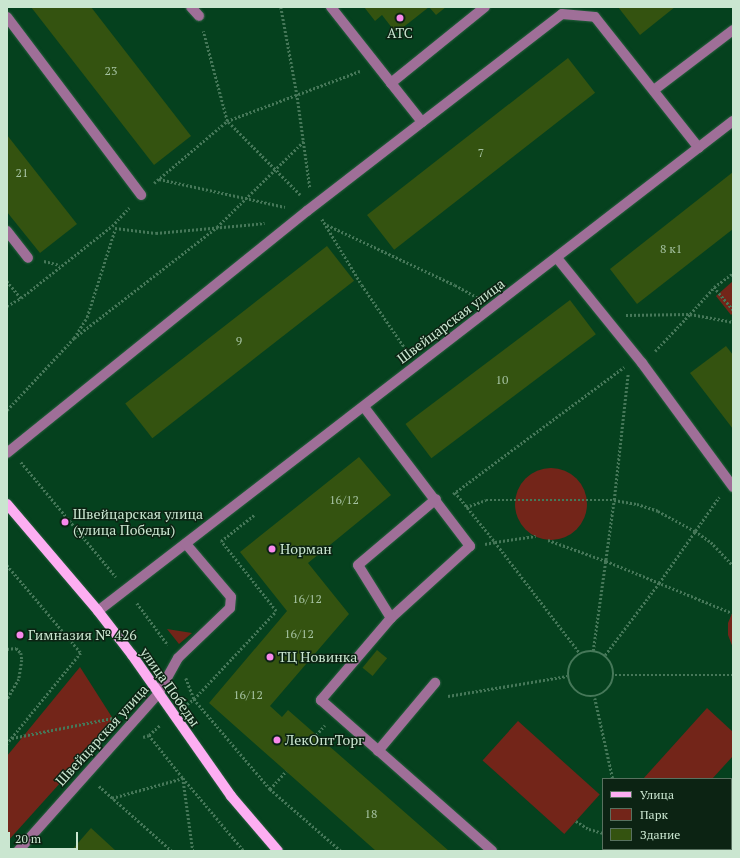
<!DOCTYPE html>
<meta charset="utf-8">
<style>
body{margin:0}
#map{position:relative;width:740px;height:858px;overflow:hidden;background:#05411e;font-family:"PT Serif",serif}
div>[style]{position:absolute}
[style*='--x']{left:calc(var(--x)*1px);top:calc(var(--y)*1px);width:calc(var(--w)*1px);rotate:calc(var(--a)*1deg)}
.green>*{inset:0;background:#732519;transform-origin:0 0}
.round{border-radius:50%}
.building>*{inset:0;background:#345310;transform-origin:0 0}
.path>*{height:2.5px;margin-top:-1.25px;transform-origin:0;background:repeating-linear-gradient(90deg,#467859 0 2px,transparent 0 4px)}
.path>.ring{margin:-1.25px;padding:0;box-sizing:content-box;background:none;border:2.5px solid #467859;border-radius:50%}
.roads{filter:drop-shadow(0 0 1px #285f3e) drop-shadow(0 0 1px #285f3e)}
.minor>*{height:10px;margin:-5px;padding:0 5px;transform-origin:5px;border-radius:5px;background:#9f6f98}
.major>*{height:10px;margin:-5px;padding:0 5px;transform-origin:5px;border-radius:5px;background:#fdaef2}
.dots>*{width:11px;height:11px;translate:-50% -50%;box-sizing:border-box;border:2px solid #0c2313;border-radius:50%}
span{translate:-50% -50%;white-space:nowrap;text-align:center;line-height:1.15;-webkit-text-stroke:3px #0c2313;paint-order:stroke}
.number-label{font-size:12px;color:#a4c1a0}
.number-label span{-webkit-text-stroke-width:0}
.poi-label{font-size:14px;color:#cae6d0}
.left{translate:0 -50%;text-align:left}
.street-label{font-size:14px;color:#cae6d0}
.frame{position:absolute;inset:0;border:8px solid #cae6d0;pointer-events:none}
.legend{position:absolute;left:602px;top:778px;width:130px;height:72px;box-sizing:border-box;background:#0c2313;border:1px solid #58715f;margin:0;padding:5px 7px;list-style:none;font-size:12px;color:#cae6d0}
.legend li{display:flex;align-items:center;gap:8px;height:20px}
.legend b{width:20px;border:1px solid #58715f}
.scale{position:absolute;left:8px;top:832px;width:70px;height:18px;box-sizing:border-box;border:2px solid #cae6d0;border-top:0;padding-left:5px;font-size:12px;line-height:14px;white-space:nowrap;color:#cae6d0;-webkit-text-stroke:3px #0c2313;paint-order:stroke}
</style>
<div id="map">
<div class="green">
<div style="clip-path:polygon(733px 281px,733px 313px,731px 315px,716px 296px)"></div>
<div class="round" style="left:515px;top:468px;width:72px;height:72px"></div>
<div style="clip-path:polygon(733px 611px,733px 648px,728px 635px,728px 623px)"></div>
<div style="clip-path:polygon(167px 629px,192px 633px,179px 644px)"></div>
<div style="clip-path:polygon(80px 667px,115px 722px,7px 842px,7px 756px)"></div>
<div style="clip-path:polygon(707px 708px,733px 732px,733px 756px,712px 779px,643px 779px)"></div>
<div style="left:518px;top:721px;width:110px;height:53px;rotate:42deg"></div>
</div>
<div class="building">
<div style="clip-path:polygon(31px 7px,91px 7px,191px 136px,154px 165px)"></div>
<div style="clip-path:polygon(364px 7px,446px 7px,436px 15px,429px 7px,396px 33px,382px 15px,375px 21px)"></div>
<div style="clip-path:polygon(618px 7px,675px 7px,640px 35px)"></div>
<div style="left:568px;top:58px;width:44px;height:255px;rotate:52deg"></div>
<div style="clip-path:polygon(7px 135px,77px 224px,40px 253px,7px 212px)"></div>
<div style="clip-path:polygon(733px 172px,733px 229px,637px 304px,610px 269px)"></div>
<div style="left:327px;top:246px;width:44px;height:256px;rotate:52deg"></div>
<div style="left:570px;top:300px;width:43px;height:206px;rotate:53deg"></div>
<div style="clip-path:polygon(726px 346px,733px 355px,733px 429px,690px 373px)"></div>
<div style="clip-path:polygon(359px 457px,391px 495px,308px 563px,349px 614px,270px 706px,282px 717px,288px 710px,449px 851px,376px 851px,209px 703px,287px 611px,240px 552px)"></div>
<div style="left:377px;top:650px;width:13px;height:23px;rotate:39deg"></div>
<div style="clip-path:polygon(91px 828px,116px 851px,71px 851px)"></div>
</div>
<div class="path">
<div style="--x:281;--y:7;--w:88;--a:79.6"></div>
<div style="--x:297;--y:94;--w:95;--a:82.1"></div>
<div style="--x:159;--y:179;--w:129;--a:12.5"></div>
<div style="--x:154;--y:183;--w:96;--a:-40.3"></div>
<div style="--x:227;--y:121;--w:93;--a:-104.9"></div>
<div style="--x:300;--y:195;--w:104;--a:-134.6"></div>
<div style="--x:227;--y:121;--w:142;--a:-20.6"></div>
<div style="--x:322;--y:219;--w:77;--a:58.8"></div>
<div style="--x:362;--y:285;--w:80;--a:55.7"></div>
<div style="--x:327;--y:225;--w:141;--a:25.1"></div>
<div style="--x:455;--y:285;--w:26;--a:29"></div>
<div style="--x:115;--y:228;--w:41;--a:7"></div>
<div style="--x:156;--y:233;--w:109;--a:-5.2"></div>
<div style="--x:44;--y:261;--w:16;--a:14"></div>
<div style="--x:7;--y:281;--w:22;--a:51"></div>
<div style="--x:714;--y:287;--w:30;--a:50"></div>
<div style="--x:7;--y:306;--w:16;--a:-30"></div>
<div style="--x:21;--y:298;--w:116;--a:-38.4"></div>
<div style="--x:112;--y:226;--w:25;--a:-47"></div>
<div style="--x:626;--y:315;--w:64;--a:-0.9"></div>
<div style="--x:690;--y:314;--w:36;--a:-48"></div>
<div style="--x:714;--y:287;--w:24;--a:-36"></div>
<div style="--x:74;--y:338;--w:181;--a:-37.8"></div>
<div style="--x:217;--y:227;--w:122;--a:-44.7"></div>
<div style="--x:655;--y:351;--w:51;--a:-46.6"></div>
<div style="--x:690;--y:314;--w:44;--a:10.5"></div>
<div style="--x:7;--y:410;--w:98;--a:-47.1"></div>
<div style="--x:74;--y:338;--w:25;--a:-58"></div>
<div style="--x:87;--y:317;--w:92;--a:-72.3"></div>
<div style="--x:21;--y:462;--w:149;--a:50.4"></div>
<div style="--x:455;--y:492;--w:64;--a:51.3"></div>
<div style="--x:495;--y:542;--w:41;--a:-8.3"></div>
<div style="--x:453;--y:494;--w:213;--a:-36.6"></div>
<div style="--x:466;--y:507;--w:21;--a:-19"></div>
<div style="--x:486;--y:500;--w:128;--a:0"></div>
<div style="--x:614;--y:500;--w:23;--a:10"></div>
<div style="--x:637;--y:504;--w:22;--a:18"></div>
<div style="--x:658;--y:511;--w:42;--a:28.4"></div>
<div style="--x:695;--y:531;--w:19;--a:35"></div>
<div style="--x:711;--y:542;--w:33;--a:47"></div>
<div style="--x:548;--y:540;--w:62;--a:19.9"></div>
<div style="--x:606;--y:561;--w:136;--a:22.4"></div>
<div style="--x:485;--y:544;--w:10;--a:-11"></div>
<div style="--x:495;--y:542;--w:140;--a:52.6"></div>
<div style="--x:7;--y:565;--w:115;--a:49.9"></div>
<div style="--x:81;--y:653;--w:117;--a:129.1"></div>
<div style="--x:137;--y:603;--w:52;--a:53.6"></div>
<div style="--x:7;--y:649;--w:9;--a:-6"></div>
<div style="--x:16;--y:648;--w:7;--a:45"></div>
<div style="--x:21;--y:653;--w:7;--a:82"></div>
<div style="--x:22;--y:660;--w:19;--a:99"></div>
<div style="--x:19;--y:679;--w:24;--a:120"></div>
<div class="ring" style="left:568px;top:651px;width:43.5px;height:43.5px"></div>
<div style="--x:593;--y:651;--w:152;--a:-82.1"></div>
<div style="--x:614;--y:500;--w:128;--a:-83.7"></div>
<div style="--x:605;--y:655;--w:90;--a:-53.1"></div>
<div style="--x:659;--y:583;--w:105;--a:-55.1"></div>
<div style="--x:615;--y:675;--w:118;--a:0"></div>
<div style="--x:186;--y:678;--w:22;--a:69"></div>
<div style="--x:194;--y:699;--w:118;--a:49.8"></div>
<div style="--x:270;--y:789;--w:94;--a:41.1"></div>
<div style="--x:448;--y:696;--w:121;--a:-9.5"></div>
<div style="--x:595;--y:698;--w:83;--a:77.5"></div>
<div style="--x:187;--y:704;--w:9;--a:-36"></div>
<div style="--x:194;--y:699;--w:120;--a:-47"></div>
<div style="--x:276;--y:611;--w:89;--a:-128.2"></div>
<div style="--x:221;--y:541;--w:42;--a:-38.2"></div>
<div style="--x:149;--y:735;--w:55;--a:51.7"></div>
<div style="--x:183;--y:778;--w:74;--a:82.2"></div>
<div style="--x:316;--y:735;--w:13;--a:-48"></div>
<div style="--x:143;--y:737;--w:6;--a:-18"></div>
<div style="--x:149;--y:735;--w:15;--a:-42"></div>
<div style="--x:12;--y:738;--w:103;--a:-11.2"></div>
<div style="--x:99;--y:786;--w:98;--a:41.7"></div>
<div style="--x:270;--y:789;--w:24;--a:-48"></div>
<div style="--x:112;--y:798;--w:74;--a:-15.7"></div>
<div style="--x:183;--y:778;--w:95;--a:50.1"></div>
<div style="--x:576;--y:821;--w:15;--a:32"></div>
<div style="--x:589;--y:829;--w:15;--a:16"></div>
<div style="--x:627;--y:849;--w:2;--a:90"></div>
</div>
<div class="roads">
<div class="minor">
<div style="--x:191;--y:7;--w:12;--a:48"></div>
<div style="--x:331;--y:7;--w:97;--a:51.7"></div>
<div style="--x:7;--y:17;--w:223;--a:53"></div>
<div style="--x:654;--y:90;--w:99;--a:-37.2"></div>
<div style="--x:422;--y:122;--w:50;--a:-128.5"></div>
<div style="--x:391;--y:83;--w:121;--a:-39"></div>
<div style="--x:7;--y:231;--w:34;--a:52"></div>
<div style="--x:557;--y:258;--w:135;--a:51"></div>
<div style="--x:642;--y:363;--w:154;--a:53.7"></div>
<div style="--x:364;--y:407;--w:175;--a:52.7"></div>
<div style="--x:470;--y:546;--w:107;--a:137.7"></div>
<div style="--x:391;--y:618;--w:108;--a:130.5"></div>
<div style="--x:321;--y:700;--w:228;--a:41.4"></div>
<div style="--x:7;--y:453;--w:385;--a:-38.9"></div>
<div style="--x:307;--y:211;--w:322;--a:-37.7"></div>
<div style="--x:562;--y:14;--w:33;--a:5"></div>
<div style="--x:595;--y:17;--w:167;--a:51.6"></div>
<div style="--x:98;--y:611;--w:802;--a:-37.66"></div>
<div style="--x:391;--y:618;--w:62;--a:-121.9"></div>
<div style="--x:358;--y:565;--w:102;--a:-40.2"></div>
<div style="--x:378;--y:751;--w:89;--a:-50"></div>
<div style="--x:18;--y:851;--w:210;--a:-48.3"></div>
<div style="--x:158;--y:694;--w:41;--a:-60.9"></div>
<div style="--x:178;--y:658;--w:72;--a:-43.9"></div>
<div style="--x:230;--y:608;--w:11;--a:-85"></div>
<div style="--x:231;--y:597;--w:70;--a:-130.3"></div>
</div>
<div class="major">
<div style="--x:7;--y:504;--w:140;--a:49.6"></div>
<div style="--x:98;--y:611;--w:56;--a:52.3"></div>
<div style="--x:132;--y:655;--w:172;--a:54.9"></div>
<div style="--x:231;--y:796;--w:72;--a:49.5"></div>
</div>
</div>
<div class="dots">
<div style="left:400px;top:18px;background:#f888eb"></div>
<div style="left:65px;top:522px;background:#f888eb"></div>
<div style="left:272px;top:549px;background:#f888eb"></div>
<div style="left:20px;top:635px;background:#f888eb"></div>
<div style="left:270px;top:657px;background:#f888eb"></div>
<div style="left:277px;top:740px;background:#f888eb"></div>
</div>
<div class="number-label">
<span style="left:111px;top:71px">23</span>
<span style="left:481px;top:153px">7</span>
<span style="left:22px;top:173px">21</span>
<span style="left:671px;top:249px">8 к1</span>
<span style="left:239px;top:341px">9</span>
<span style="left:502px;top:380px">10</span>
<span style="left:344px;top:500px">16/12</span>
<span style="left:307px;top:599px">16/12</span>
<span style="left:299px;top:634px">16/12</span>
<span style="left:248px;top:695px">16/12</span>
<span style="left:371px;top:814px">18</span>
</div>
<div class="poi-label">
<span style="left:400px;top:33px">АТС</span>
<span class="left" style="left:73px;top:522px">Швейцарская улица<br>(улица Победы)</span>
<span class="left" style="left:280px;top:549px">Норман</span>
<span class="left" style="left:28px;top:635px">Гимназия № 426</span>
<span class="left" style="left:278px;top:657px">ТЦ Новинка</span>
<span class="left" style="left:285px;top:740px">ЛекОптТорг</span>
</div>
<div class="street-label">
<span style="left:451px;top:321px;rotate:-37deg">Швейцарская улица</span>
<span style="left:170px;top:687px;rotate:55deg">улица Победы</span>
<span style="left:102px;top:735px;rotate:-48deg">Швейцарская улица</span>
</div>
<div class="frame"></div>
<ul class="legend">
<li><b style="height:5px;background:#fdaef2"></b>Улица</li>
<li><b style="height:11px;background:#732519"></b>Парк</li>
<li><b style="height:11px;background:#345310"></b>Здание</li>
</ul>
<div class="scale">20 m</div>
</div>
